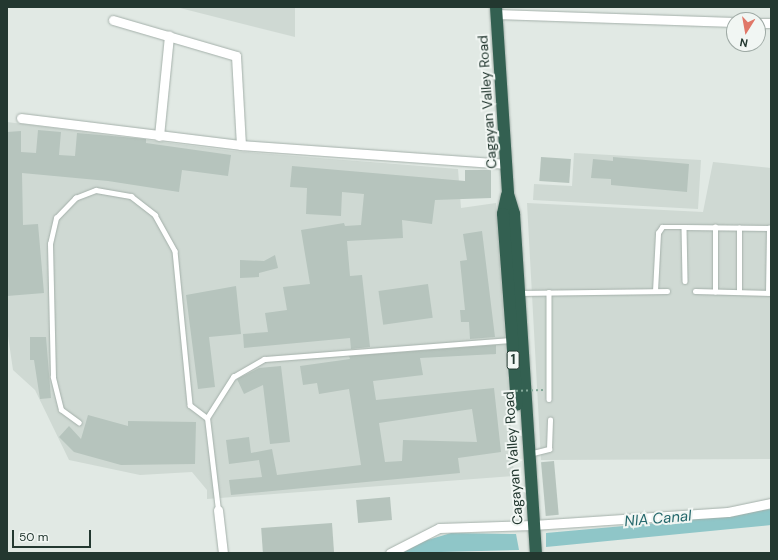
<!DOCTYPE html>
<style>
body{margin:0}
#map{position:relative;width:778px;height:560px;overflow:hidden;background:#e1e9e4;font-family:"DM Sans",sans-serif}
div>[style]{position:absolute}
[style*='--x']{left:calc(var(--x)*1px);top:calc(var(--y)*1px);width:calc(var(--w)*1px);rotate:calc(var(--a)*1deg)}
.built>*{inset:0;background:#cfd9d3}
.water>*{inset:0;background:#8fc6c8}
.building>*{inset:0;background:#b6c4bd;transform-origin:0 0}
.roads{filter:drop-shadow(0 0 1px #a4b0aa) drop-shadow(0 0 1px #a4b0aa)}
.lane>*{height:4.5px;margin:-2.25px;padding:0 2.25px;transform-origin:2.25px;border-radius:2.25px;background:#fff}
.street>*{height:9px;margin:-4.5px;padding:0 4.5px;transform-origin:4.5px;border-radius:4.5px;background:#fff}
.highway>*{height:12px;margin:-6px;padding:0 6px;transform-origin:6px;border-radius:6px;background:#336051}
.path-bridge>*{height:2px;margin-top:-1px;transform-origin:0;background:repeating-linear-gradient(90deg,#85a999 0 2px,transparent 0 5px)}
span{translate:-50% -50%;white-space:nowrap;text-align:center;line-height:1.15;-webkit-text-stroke:4px #f1f6f3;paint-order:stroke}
.shield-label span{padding:1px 3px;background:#f1f6f3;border:1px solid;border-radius:3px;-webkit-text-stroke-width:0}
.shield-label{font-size:13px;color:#233830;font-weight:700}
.street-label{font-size:14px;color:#233830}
.water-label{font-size:15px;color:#25686c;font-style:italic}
.frame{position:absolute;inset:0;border:8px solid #233830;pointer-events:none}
.north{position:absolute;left:726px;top:12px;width:40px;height:40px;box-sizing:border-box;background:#f1f6f3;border:1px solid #9faaa5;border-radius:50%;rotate:191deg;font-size:11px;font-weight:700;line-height:16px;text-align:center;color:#233830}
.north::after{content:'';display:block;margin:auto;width:14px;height:18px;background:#e07768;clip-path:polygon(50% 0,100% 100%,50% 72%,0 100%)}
.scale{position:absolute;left:12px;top:530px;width:79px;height:18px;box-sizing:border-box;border:2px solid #233830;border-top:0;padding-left:5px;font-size:12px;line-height:14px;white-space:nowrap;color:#233830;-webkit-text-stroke:3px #f1f6f3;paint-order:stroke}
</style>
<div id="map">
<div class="built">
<div style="clip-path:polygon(176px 7px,295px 7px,295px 37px)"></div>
<div style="clip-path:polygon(7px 122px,233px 151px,458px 169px,461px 208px,496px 203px,514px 476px,207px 499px,207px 490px,192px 472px,140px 475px,69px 460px,35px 390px,13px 370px,7px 329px)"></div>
<div style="clip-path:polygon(574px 153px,701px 160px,698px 209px,533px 200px,534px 184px,572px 186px)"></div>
<div style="clip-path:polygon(713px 162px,771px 168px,771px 459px,541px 460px,527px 203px,703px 212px)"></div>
</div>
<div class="water">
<div style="clip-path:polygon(771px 509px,771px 525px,546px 547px,546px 533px,668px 522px)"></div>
<div style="clip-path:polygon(451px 533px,516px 534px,519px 550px,402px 553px,421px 542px)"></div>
</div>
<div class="building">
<div style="clip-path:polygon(38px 130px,61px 132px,59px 155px,75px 156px,77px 133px,146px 139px,146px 143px,231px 155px,228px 176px,182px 170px,179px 192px,108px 181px,22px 173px,23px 225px,38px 224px,44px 293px,7px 296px,7px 132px,21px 131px,21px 152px,36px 153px)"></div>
<div style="left:541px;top:157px;width:30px;height:24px;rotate:4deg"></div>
<div style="clip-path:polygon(613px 157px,689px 164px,687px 192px,611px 185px,611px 179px,591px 178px,593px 159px,613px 161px)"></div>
<div style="clip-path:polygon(292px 166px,465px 181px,465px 170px,491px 170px,491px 198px,435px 200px,432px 224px,402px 220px,403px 238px,347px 241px,350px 276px,362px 275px,370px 347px,351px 349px,350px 338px,244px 348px,243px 334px,268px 332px,265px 313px,287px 310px,283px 287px,310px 284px,301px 230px,344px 223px,345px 226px,361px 225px,364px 194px,342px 192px,341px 216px,306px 214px,307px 188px,290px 187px)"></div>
<div style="clip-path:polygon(482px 231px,495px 337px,470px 339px,469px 322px,461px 322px,460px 310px,465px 310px,460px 261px,467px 260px,463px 234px)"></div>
<div style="clip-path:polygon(275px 255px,278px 268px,259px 273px,259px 277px,240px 278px,240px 260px,264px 261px)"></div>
<div style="left:428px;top:284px;width:34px;height:50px;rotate:82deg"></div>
<div style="clip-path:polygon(236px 286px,241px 334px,209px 337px,215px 387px,198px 389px,186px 295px)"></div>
<div style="clip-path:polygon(30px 337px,46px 337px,51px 398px,40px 399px,34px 360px,30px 360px)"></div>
<div style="clip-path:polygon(evenodd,496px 345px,496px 354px,420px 358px,423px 375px,373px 381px,376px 400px,494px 388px,501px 452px,458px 458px,460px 473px,231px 495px,229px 480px,262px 477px,259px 460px,229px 464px,226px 440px,249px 437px,251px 453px,272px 449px,277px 475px,361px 465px,349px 389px,319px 394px,317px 383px,303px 385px,300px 366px,350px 359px,349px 356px,496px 345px,472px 409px,477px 442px,403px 440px,402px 461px,385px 462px,379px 423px,472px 409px)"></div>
<div style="clip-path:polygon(281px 366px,290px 442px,270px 444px,263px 385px,244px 394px,237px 379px,259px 368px)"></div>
<div style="clip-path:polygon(88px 415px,128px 426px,128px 421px,196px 422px,195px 464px,121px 465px,74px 452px,59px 437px,69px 426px,81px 439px)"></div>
<div style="left:554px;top:461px;width:54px;height:13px;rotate:85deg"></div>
<div style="left:390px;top:497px;width:23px;height:34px;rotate:85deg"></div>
<div style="left:332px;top:523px;width:30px;height:71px;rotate:86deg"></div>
</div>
<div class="roads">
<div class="lane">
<div style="--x:684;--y:227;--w:87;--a:0.7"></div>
<div style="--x:655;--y:291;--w:58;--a:-87"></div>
<div style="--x:658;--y:233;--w:7;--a:-56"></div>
<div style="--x:662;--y:227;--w:22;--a:0"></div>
<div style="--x:684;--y:227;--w:54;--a:88.9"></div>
<div style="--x:695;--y:291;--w:76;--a:1.5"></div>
<div style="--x:549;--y:292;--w:107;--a:90"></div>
<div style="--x:715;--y:292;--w:65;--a:-90"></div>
<div style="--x:739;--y:292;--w:64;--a:-90"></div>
<div style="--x:521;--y:293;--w:146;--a:-0.8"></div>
<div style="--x:768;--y:293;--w:65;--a:-89.1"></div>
<div style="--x:79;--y:423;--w:22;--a:-144"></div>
<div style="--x:61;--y:410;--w:34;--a:-104"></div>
<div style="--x:53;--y:377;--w:133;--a:-91.3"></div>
<div style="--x:50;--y:244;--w:27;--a:-77"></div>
<div style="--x:56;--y:218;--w:28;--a:-46"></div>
<div style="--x:75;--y:198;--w:22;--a:-21"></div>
<div style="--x:96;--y:190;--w:36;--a:10"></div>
<div style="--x:131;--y:196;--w:31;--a:38"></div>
<div style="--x:155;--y:215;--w:41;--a:60.9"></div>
<div style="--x:175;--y:251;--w:155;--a:84.4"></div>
<div style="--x:190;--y:405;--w:21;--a:37"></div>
<div style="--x:529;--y:454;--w:21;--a:-14"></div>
<div style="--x:549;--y:449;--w:29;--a:-88"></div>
<div style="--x:218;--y:510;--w:93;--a:-96.8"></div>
<div style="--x:207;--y:418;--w:49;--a:-57.6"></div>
<div style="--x:233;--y:377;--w:36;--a:-30"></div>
<div style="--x:264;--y:359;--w:248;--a:-4.4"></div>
</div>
<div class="street">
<div style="--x:496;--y:14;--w:238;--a:1.9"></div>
<div style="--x:113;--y:20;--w:128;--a:16.3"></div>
<div style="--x:236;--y:56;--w:89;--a:86.8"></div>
<div style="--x:758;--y:23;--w:13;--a:0"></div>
<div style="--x:21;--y:118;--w:222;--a:7"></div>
<div style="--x:241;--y:145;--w:266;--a:4.1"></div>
<div style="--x:159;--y:136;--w:101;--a:-84.3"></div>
<div style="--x:218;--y:510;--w:43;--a:83.4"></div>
<div style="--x:390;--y:553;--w:55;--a:-27"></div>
<div style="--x:439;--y:528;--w:94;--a:-1.8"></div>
<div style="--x:533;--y:525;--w:195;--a:-3.8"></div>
<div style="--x:728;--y:512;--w:44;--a:-11.8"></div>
</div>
<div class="highway">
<div style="--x:496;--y:7;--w:187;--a:86.3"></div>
<div style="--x:508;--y:194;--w:21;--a:73"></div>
<div style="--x:514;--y:214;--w:340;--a:86.3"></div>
<div style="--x:507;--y:195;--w:19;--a:102"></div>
<div style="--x:503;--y:214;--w:191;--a:85.8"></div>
</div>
</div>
<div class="path-bridge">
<div style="--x:511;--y:391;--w:32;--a:-2"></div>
</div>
<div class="shield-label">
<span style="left:513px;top:360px">1</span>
</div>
<div class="street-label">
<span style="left:487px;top:102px;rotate:-94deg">Cagayan Valley Road</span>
<span style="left:513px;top:458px;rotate:-94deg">Cagayan Valley Road</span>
</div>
<div class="water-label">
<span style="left:658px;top:519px;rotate:-5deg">NIA Canal</span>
</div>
<div class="frame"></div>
<div class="north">N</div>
<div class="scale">50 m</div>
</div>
